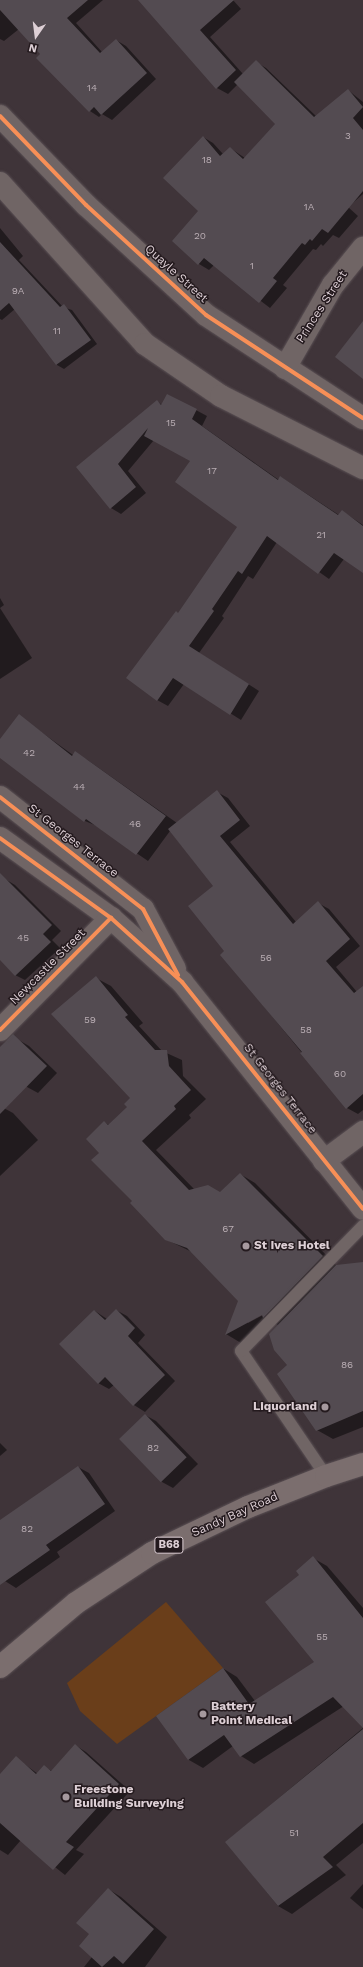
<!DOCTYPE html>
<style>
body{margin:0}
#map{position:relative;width:363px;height:1967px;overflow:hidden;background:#3f3439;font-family:"Work Sans",sans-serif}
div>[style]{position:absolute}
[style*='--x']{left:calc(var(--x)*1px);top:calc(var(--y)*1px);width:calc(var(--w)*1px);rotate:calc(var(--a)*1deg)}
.green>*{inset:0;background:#6a3e1a}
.shadow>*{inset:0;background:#0007}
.building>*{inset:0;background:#534b51;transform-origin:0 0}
.roads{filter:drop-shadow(0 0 1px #5b5155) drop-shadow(0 0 1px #5b5155)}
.service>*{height:12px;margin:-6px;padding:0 6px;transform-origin:6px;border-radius:6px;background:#706565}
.minor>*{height:22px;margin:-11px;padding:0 11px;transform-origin:11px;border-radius:11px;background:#706565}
.primary>*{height:22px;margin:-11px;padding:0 11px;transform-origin:11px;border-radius:11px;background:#7b6e6e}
.cycleway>*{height:4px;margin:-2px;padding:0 2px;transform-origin:2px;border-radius:2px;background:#f78f57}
.dots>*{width:11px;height:11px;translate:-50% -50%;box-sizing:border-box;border:2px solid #241a1e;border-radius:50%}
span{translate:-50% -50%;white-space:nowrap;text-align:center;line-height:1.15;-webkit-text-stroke:3px #241a1e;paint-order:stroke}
.number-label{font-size:10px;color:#baaeb4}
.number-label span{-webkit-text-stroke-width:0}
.shield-label span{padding:1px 3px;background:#241a1e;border:1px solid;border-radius:3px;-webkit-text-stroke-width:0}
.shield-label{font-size:11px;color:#ddcfd5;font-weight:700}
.street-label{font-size:12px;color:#ddcfd5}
.poi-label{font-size:12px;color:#ddcfd5;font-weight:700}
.left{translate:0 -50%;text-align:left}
.right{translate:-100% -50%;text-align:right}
.north{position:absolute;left:16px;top:16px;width:40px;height:40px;-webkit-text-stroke:3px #241a1e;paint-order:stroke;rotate:194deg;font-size:11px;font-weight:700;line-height:16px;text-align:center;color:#ddcfd5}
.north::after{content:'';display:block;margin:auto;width:14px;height:18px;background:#ddcfd5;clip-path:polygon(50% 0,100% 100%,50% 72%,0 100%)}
</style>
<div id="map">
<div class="green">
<div style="clip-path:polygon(166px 1602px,223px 1668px,117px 1744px,80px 1711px,67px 1683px)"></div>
</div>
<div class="shadow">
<div style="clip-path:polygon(0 0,103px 0,76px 23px,102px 52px,116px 40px,126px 46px,156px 79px,112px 120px,102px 114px,99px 117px,90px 111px,19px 29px,4px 41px,0 39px)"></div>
<div style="clip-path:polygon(158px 0,233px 0,241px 9px,210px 37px,243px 74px,256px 62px,266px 68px,317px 117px,348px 90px,363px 102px,363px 194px,348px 207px,358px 216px,339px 238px,333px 235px,323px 246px,321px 244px,316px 250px,313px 249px,283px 285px,287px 288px,270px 308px,214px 265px,209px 270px,199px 264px,199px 211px,203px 137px,213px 143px,223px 154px,230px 148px,245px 158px,277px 124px,238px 84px,228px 94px,217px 88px,148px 9px)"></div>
<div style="clip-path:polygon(0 228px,23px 256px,19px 260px,63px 307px,72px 310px,97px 344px,64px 369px,57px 365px,15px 309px,2px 320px,0 319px)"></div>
<div style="clip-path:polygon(168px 395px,207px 416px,202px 426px,279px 480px,281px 477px,339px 515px,342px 511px,363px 525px,363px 572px,344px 559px,329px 579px,277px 542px,253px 579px,248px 576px,222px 616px,224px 618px,199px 653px,259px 691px,241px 720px,184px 684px,168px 706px,157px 700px,179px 614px,239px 526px,191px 461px,154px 440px,128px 471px,146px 493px,121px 514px,111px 508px,77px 467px,157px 401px,162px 405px)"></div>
<div style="clip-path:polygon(0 598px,4px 605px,0 608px)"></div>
<div style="clip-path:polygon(0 608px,32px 658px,0 679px)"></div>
<div style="clip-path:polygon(19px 716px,73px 755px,86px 759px,177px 823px,217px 792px,228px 798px,250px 826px,230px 842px,296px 922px,318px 903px,329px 909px,360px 946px,336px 967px,357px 992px,363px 987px,363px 1110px,358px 1114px,347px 1108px,222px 955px,226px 952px,214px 886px,170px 831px,148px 861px,97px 826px,85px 821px,0 756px,0 740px)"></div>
<div style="clip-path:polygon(0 876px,15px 885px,61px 931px,52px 940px,60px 948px,25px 980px,15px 975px,0 958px)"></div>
<div style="clip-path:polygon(evenodd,96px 978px,111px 986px,143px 1023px,139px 1026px,162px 1051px,182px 1060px,183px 1076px,206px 1099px,189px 1115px,191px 1118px,156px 1150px,194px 1189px,220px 1193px,240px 1174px,255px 1183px,337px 1266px,363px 1267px,363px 1427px,333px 1439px,317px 1430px,288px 1365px,278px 1325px,276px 1324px,241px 1343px,226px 1334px,239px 1301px,192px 1252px,165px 1239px,134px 1201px,100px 1153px,104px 1122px,109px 1125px,128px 1107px,132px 1098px,96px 978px,266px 1312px,267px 1313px,248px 1323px,248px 1321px,266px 1312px)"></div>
<div style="clip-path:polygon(17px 1039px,29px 1046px,57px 1073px,38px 1093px,27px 1087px,0 1061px,0 1049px)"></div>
<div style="clip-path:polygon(0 1106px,13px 1113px,38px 1140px,0 1176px)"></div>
<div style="clip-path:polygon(116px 1310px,127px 1316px,145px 1335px,138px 1343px,175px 1381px,145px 1412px,134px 1405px,114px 1385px,109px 1389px,98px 1383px,95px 1311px,107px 1319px)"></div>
<div style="clip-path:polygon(145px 1415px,156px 1421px,198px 1464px,173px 1488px,162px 1482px,120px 1439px)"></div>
<div style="clip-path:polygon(0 1443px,7px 1450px,0 1456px)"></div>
<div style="clip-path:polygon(78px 1467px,89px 1473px,115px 1511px,57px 1552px,60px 1557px,16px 1588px,5px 1581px,0 1574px,0 1521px)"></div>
<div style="clip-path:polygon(313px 1558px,327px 1566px,363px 1608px,363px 1727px,344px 1706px,254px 1764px,241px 1756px,233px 1746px,203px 1768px,189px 1760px,158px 1716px,224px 1669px,237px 1677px,255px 1701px,316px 1663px,300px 1575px)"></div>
<div style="clip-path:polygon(363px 1728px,363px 1843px,336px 1865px,346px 1875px,292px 1914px,278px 1906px,226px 1842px)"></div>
<div style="clip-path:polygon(75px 1745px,86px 1752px,130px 1791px,76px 1850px,84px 1854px,65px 1875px,21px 1840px,8px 1855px,0 1850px,0 1775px,16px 1758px,38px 1774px,44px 1767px,52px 1771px)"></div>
<div style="clip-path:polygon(363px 1884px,363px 1909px,350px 1898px)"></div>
<div style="clip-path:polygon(108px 1889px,121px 1897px,167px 1937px,145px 1967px,84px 1967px,92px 1957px,90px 1934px)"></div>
</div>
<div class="building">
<div style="clip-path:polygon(0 0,88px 0,67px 18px,100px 53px,116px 39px,147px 73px,101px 115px,94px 107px,89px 112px,36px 58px,40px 54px,0 10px)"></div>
<div style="clip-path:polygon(138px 0,234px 0,200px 30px,236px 70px,216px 89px)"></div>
<div style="clip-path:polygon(256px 60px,314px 117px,348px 89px,363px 107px,353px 118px,363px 130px,363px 191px,328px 233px,322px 229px,312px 241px,310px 239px,305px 245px,302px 243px,273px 278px,277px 281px,259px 303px,204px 258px,198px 265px,172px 241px,198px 211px,163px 178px,203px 136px,220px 156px,230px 147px,243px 159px,275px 124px,234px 82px)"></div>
<div style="clip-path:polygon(0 242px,60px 307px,64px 304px,91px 340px,56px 365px,9px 303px,0 311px)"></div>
<div style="clip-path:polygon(363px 321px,363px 379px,335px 357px)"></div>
<div style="clip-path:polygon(167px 394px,197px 409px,192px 419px,278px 480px,280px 476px,338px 515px,342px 510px,363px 526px,363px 573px,334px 553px,318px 574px,267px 536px,242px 574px,238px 571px,212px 609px,214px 611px,189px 646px,249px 684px,230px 715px,173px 678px,157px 701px,126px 678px,176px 611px,178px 613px,237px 527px,175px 482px,190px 461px,144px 436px,148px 428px,118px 464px,136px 487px,110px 509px,76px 467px,157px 400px,161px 405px)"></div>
<div style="clip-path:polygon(19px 714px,72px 756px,75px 751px,166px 816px,136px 855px,86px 819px,84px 822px,0 758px,0 739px)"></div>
<div style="clip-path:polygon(217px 790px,240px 820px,220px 836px,293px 924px,318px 901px,350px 939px,326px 961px,354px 993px,363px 986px,363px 1094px,346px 1109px,300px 1053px,302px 1052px,220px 955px,224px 951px,188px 906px,213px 886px,168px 829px)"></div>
<div style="clip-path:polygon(0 873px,52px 925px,43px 934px,51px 942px,15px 976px,0 960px)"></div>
<div style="clip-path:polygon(96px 976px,128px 1015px,125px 1017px,155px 1050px,167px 1050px,169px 1066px,191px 1090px,174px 1106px,176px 1109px,142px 1141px,189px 1190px,208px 1185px,220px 1192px,240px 1173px,323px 1256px,263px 1318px,262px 1315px,225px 1335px,238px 1301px,187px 1248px,165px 1240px,130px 1203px,132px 1201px,91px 1160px,99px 1153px,86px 1139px,104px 1121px,108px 1125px,127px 1107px,124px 1104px,130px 1098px,51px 1014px)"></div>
<div style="clip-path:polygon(13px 1034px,47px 1066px,0 1114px,0 1047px)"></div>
<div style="clip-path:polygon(363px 1262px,363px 1411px,316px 1431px,277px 1374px,287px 1365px,274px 1350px,269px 1334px,336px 1265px)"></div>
<div style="clip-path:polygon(116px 1309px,135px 1328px,128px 1336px,165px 1375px,133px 1406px,105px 1377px,98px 1384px,59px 1344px,94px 1310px,105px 1320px)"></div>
<div style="left:145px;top:1414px;width:60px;height:36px;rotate:46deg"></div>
<div style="clip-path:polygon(78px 1466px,105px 1504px,46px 1545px,50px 1550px,0 1585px,0 1520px)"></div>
<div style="clip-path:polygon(313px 1556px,363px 1618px,363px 1728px,333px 1697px,240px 1757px,224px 1735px,188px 1760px,156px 1716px,223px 1668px,249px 1704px,314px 1662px,265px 1602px,299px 1575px,296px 1571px)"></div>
<div style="clip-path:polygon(363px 1729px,363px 1823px,323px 1857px,333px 1867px,278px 1906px,225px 1842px)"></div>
<div style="clip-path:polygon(75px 1744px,119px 1784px,66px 1842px,74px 1847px,53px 1870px,0 1823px,0 1774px,16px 1756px,36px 1774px,44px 1765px,51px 1771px)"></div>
<div style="clip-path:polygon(108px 1888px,154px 1929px,123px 1964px,114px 1956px,102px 1967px,79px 1946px,89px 1934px,76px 1923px)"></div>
</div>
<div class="roads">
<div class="service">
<div style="--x:326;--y:1476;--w:151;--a:-124.2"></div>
<div style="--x:241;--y:1351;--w:175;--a:-45.7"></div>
</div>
<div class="minor">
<div style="--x:0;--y:116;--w:124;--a:46"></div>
<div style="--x:86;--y:205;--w:163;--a:42.5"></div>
<div style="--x:206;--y:315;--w:188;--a:33.3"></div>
<div style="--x:0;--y:183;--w:217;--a:48"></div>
<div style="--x:145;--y:344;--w:92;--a:34.4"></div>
<div style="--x:221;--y:396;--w:159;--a:26.9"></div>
<div style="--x:285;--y:368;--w:96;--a:-60"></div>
<div style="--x:333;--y:285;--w:48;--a:-51"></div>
<div style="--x:0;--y:797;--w:182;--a:38.1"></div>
<div style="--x:143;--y:909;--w:68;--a:61.9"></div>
<div style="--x:0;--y:838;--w:137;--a:35.8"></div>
<div style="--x:111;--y:918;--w:96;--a:42"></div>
<div style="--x:182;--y:982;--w:290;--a:51.4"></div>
<div style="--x:0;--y:1030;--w:158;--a:-45.3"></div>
<div style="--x:324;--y:1161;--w:49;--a:-36.6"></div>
</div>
<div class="primary">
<div style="--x:0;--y:1667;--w:99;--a:-40.1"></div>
<div style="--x:76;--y:1603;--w:91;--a:-33.3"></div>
<div style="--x:152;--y:1553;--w:106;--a:-25.6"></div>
<div style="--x:248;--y:1507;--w:84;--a:-21.7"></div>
<div style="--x:326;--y:1476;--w:39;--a:-18"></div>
</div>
</div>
<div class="cycleway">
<div style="--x:0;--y:116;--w:124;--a:46"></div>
<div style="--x:86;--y:205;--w:163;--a:42.5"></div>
<div style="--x:206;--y:315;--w:188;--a:33.3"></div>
<div style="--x:0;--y:797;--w:182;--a:38.1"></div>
<div style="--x:143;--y:909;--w:75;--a:62.1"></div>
<div style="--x:0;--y:838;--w:137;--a:35.8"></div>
<div style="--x:111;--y:918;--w:96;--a:42"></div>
<div style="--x:182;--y:982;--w:290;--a:51.4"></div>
<div style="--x:0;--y:1030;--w:158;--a:-45.3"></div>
</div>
<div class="dots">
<div style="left:246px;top:1246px;background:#a6999e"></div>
<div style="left:325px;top:1407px;background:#a6999e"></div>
<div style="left:203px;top:1714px;background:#a6999e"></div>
<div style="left:66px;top:1797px;background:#a6999e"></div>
</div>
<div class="number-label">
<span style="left:92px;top:88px">14</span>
<span style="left:348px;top:136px">3</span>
<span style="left:207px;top:160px">18</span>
<span style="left:309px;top:207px">1A</span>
<span style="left:200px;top:236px">20</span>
<span style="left:252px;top:266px">1</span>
<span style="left:18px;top:291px">9A</span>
<span style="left:57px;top:331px">11</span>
<span style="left:171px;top:423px">15</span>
<span style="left:212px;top:471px">17</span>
<span style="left:321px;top:535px">21</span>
<span style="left:29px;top:753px">42</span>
<span style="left:79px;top:787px">44</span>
<span style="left:135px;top:824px">46</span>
<span style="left:23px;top:938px">45</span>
<span style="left:266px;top:958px">56</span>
<span style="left:90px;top:1020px">59</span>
<span style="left:306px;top:1030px">58</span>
<span style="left:340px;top:1074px">60</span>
<span style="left:228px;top:1229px">67</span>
<span style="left:347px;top:1365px">86</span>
<span style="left:153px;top:1448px">82</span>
<span style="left:27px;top:1529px">82</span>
<span style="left:322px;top:1637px">55</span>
<span style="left:294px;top:1833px">51</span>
</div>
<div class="shield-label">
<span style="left:169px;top:1545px">B68</span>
</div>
<div class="street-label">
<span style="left:176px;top:274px;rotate:42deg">Quayle Street</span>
<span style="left:322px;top:307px;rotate:-57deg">Princes Street</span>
<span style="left:73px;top:841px;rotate:38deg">St Georges Terrace</span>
<span style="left:48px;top:967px;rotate:-45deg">Newcastle Street</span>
<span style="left:280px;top:1089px;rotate:52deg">St Georges Terrace</span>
<span style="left:235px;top:1515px;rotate:-24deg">Sandy Bay Road</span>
</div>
<div class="poi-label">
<span class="left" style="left:254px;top:1246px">St Ives Hotel</span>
<span class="right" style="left:317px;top:1407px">Liquorland</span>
<span class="left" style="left:211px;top:1714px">Battery<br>Point Medical</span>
<span class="left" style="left:74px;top:1797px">Freestone<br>Building Surveying</span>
</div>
<div class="north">N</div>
</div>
